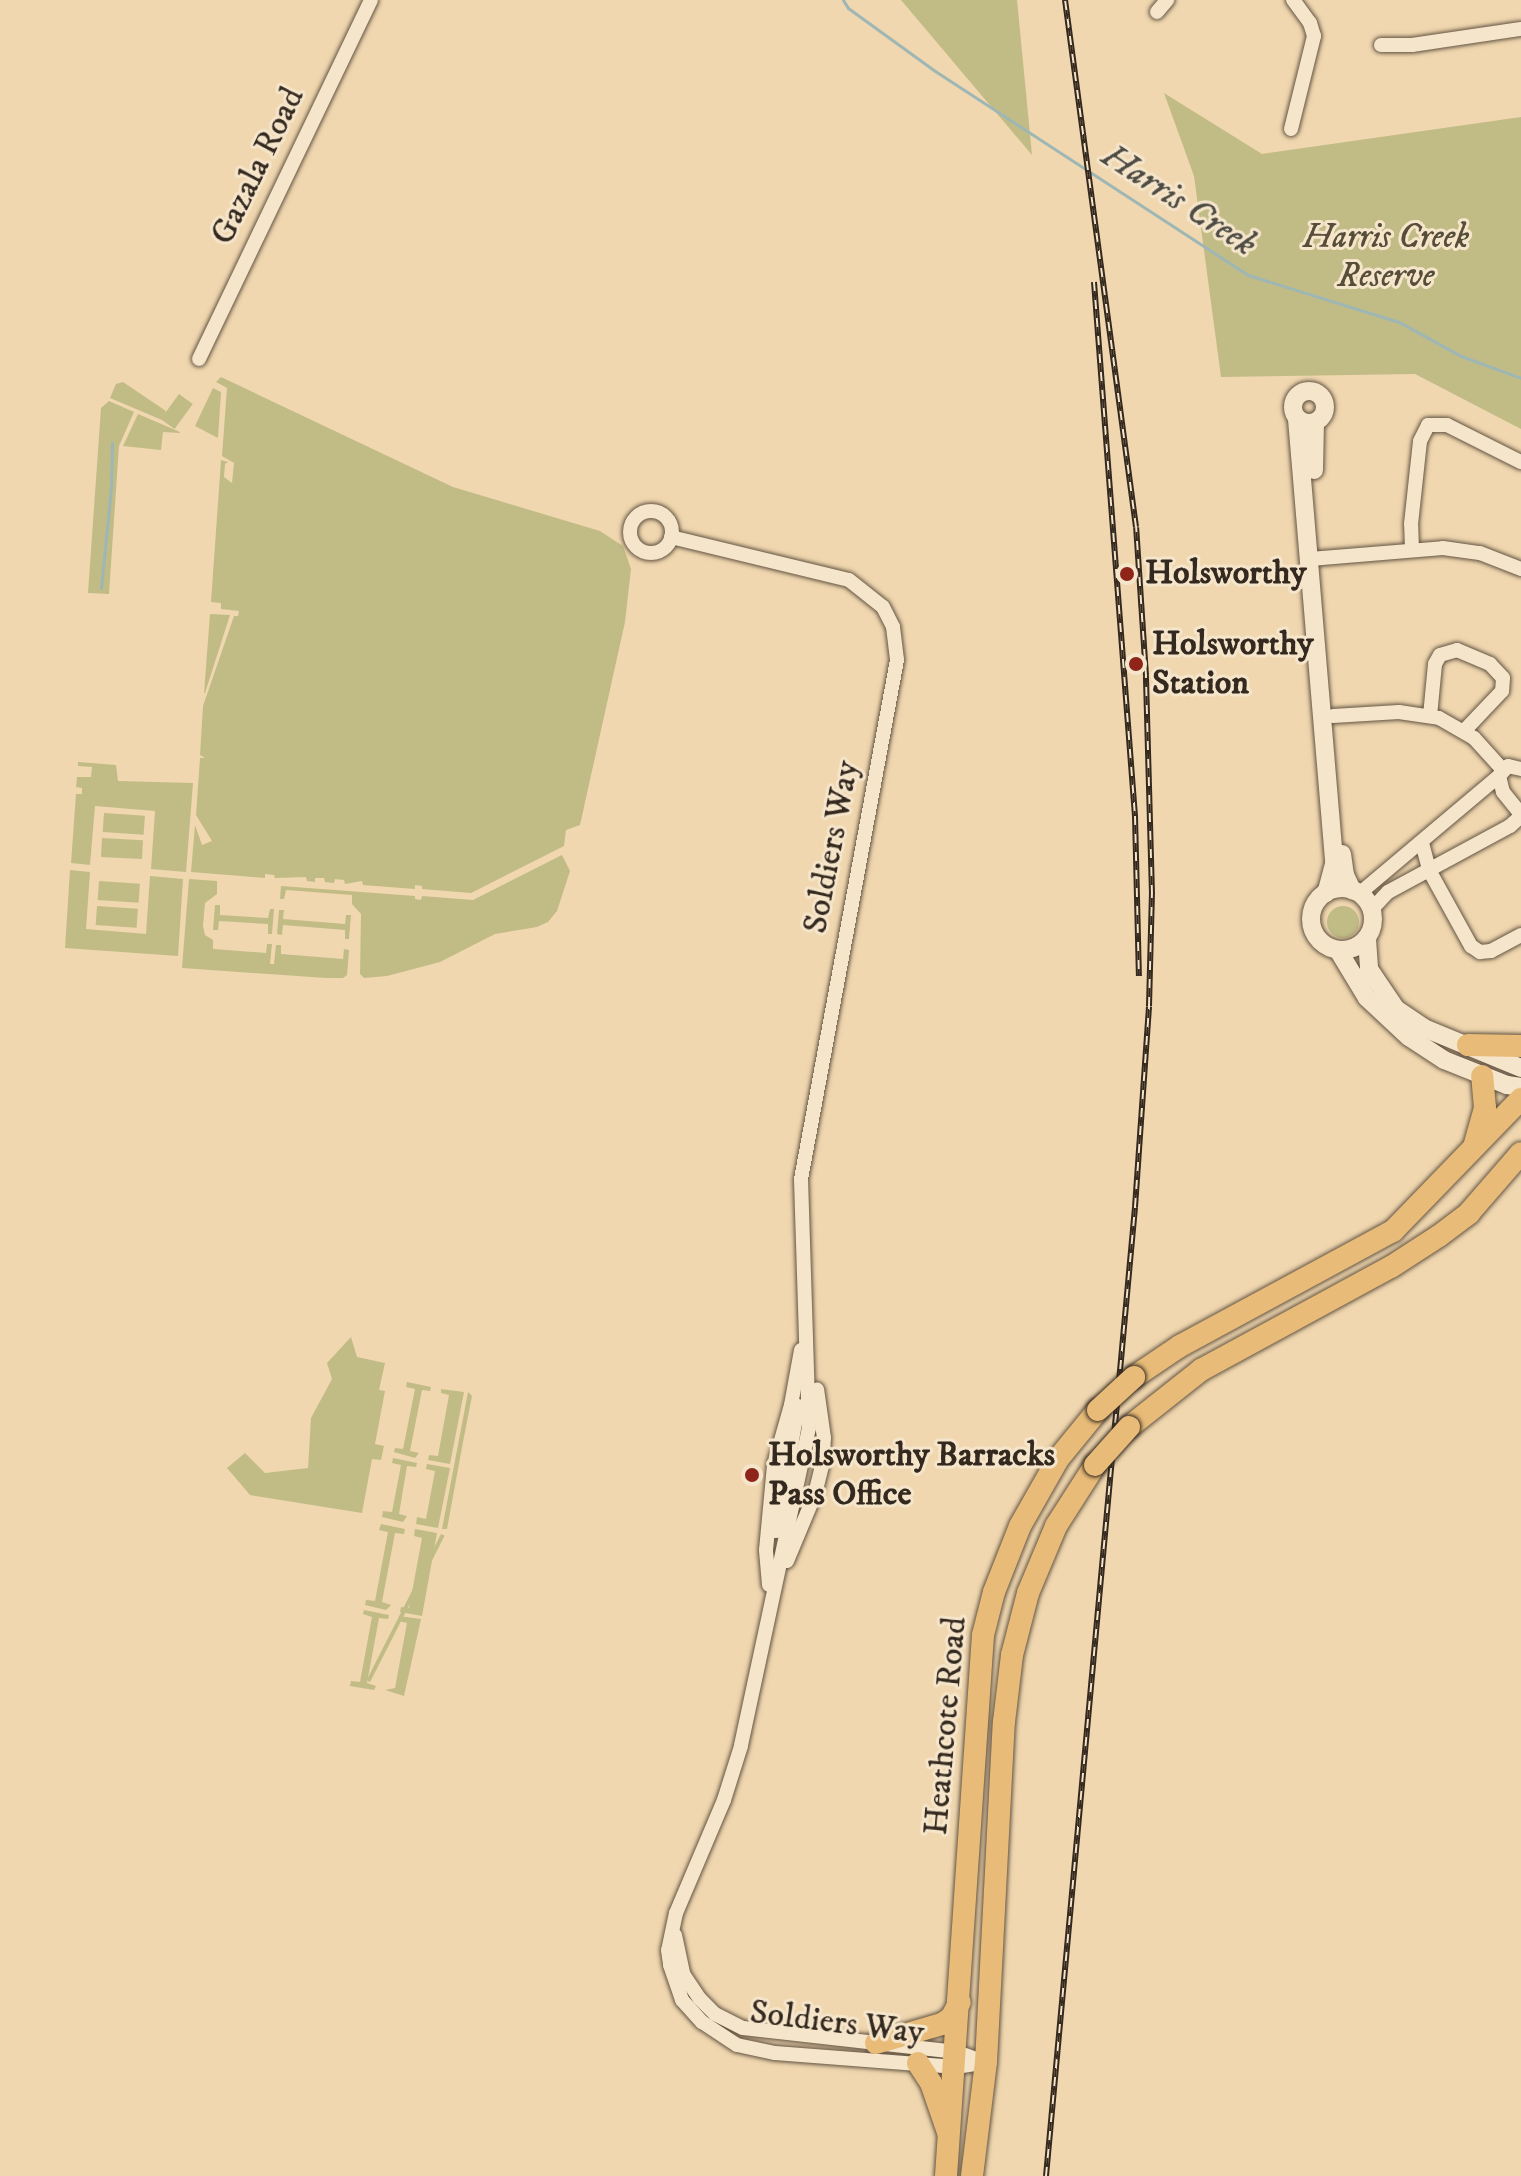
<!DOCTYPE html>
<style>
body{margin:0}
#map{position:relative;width:1521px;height:2176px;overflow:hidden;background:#f0d7af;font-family:"IM FELL DW Pica",serif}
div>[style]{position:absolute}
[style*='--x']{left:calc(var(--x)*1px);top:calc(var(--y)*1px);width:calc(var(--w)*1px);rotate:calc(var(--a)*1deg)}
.green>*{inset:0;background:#c1bc86;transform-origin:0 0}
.round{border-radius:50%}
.stream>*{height:3px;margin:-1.5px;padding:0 1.5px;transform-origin:1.5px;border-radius:1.5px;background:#9eb7b5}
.roads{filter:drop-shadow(0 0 2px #635443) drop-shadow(0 0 2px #635443)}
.street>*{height:14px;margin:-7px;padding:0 7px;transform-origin:7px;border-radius:7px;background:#f5e5cb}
.street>.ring{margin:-7px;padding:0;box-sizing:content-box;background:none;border:14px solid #f5e5cb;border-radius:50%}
.secondary>*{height:18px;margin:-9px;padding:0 9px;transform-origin:9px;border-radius:9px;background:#f5e5cb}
.secondary>.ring{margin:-9px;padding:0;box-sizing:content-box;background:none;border:18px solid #f5e5cb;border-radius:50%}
.primary>*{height:22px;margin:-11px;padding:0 11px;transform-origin:11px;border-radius:11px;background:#e8bc78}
.rail>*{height:6px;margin-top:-3px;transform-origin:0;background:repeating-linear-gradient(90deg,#f5e5cb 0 9px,#34291f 0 18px);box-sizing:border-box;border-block:2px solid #34291f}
.bridges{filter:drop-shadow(0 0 2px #34291f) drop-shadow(0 0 2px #34291f)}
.primary-bridge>*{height:22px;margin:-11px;padding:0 11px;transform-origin:11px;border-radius:11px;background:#e8bc78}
.dots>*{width:22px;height:22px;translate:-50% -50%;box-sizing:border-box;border:4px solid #f5e5cb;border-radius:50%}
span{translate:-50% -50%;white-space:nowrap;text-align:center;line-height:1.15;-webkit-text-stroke:6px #f5e5cb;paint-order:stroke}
.street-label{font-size:34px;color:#34291f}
.park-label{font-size:34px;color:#574e39;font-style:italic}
.poi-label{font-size:34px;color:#34291f;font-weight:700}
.left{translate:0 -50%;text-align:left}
.water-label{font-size:36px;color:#4e4c44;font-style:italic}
</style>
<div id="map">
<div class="green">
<div style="clip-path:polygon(901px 0,1017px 0,1032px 155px)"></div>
<div style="clip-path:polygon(1164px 93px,1262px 154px,1521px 117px,1521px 429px,1415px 374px,1221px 377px,1194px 176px)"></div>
<div style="clip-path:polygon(221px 377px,453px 487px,600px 531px,623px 546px,631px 569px,625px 622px,580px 825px,566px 830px,564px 846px,471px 893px,422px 889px,422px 886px,415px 885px,415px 889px,363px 885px,362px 881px,345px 884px,344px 880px,335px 879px,334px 883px,325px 882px,324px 878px,315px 878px,315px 882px,307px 881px,306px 877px,275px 878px,274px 875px,265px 874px,265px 878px,191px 872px,195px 825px,202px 845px,212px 841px,196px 815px,200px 758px,205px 758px,200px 755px,203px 706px,234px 616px,238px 616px,239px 611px,221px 609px,221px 603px,211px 602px,221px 460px,228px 462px,225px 464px,224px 477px,232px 483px,234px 463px,222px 456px,227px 388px,216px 382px)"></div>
<div style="clip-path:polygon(123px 382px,166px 411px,162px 420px,110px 398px,116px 384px)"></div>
<div style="clip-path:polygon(213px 388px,221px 392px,218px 438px,195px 426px)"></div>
<div style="left:179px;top:394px;width:17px;height:31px;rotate:36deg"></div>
<div style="clip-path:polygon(109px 401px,134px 412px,119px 446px,109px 594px,88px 593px,101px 408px)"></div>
<div style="clip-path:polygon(138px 414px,180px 432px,179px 433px,163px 432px,161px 450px,123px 446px)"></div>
<div style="clip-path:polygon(210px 614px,230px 615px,205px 693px,204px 693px)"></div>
<div style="clip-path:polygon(78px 762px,116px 765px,118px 781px,193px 783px,186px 872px,151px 869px,155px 811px,95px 806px,90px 865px,71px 863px,76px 794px,82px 794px,82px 788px,76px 787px,77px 777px,91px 777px,92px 767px,78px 766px)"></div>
<div style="left:104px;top:813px;width:41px;height:19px;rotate:4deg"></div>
<div style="left:102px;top:838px;width:41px;height:19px;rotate:3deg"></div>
<div style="clip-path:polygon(562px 855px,570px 871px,557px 911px,548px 922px,537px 927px,495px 934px,440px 962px,387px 976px,364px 978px,360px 974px,361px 914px,352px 904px,352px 895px,286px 890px,284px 899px,280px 899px,281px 886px,415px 896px,415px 899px,421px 900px,422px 896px,473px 900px)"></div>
<div style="clip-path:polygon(70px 870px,90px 872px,86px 929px,146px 934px,150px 876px,183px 879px,178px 956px,65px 948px)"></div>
<div style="clip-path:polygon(189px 879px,217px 881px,217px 894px,205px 903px,203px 926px,205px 935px,213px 940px,213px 949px,266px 953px,267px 944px,272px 944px,270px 964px,274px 964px,276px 945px,281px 945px,281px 954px,343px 959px,344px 949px,349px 950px,347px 975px,343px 978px,326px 978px,182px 968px)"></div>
<div style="left:99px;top:881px;width:41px;height:19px;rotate:4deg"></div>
<div style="clip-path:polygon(215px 905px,220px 905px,220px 915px,268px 918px,270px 909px,274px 909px,272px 934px,268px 934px,268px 924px,219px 921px,218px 930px,213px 930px)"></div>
<div class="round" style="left:1327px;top:906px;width:32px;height:32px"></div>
<div style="left:97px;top:906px;width:41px;height:19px;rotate:4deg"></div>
<div style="clip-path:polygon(279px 910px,284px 910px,283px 919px,345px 924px,346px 915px,351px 915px,349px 939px,345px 939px,345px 930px,283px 925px,282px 935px,277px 934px)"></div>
<div style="clip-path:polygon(351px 1337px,357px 1357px,385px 1363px,379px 1390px,385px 1391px,375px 1444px,384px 1446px,381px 1460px,372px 1459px,362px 1513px,250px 1495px,227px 1468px,245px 1453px,265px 1473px,308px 1468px,311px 1418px,332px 1379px,327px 1363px)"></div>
<div style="clip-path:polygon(407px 1382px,431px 1387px,430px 1391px,422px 1390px,410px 1451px,419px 1453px,415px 1458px,394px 1452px,395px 1448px,403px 1449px,415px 1389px,406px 1387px)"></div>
<div style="clip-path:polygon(441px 1389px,464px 1392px,450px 1464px,428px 1460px,429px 1455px,438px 1456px,449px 1395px,441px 1393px)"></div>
<div style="clip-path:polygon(468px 1392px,472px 1396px,463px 1442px,447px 1529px,442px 1529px)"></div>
<div style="clip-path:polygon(393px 1458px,417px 1463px,416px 1467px,407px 1466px,399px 1514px,407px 1516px,403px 1522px,382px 1517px,383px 1511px,392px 1512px,401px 1465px,392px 1463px)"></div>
<div style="clip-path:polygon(427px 1464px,450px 1468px,438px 1528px,416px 1524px,417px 1517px,426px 1519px,435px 1471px,426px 1469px)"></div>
<div style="clip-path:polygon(381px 1524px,405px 1529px,404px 1534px,395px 1533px,382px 1602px,391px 1605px,386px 1610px,365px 1605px,366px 1600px,375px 1601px,388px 1532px,379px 1530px)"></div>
<div style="clip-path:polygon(415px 1529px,437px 1533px,422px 1616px,400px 1612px,401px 1607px,409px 1608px,422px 1538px,414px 1536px)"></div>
<div style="left:441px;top:1534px;width:4px;height:164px;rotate:27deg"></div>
<div style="clip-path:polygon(364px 1610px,389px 1615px,388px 1619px,379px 1618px,367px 1683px,376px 1686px,374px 1690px,350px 1686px,351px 1681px,360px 1682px,372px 1617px,363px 1614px)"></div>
<div style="clip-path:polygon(399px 1616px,421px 1619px,404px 1696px,385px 1690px,395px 1688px,407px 1623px,398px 1621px)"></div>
</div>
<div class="stream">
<div style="--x:843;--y:0;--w:9;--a:58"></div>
<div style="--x:848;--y:8;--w:107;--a:35.9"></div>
<div style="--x:935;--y:71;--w:374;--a:33.1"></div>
<div style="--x:1248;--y:275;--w:158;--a:17.3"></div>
<div style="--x:1399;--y:322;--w:71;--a:28.7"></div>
<div style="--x:1461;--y:356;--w:64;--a:20.1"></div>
<div style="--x:101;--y:588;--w:100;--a:-84.3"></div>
<div style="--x:111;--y:488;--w:45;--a:-88.7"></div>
</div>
<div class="roads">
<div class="street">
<div style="--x:1157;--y:12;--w:16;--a:-50"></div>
<div style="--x:1381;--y:45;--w:31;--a:0"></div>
<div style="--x:1412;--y:45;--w:110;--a:-8.4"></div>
<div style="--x:1291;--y:129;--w:96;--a:-76.1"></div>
<div style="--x:1314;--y:36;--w:14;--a:-107"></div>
<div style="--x:1310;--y:23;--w:29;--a:-126"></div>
<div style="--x:199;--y:359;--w:398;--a:-64.4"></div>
<div class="ring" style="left:630px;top:511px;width:28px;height:28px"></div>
<div style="--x:671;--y:537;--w:183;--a:13.6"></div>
<div style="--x:849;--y:580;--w:43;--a:38.5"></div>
<div style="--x:883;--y:607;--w:22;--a:63"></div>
<div style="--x:893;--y:627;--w:33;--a:83"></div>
<div style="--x:897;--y:660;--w:528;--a:100.48"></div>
<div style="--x:801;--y:1179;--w:249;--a:88.2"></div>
<div style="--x:809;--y:1428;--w:325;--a:102.1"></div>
<div style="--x:741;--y:1746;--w:57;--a:107.5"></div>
<div style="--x:724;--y:1800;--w:123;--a:113"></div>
<div style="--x:676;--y:1913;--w:38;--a:102"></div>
<div style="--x:668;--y:1950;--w:15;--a:82"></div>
<div style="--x:670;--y:1965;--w:37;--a:71"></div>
<div style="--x:682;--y:2000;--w:30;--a:48"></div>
<div style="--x:702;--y:2022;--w:42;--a:33.3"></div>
<div style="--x:737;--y:2045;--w:39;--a:12"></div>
<div style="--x:775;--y:2053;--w:182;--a:4.4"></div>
<div style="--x:956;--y:2067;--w:30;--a:-9"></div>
<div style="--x:1412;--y:549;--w:25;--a:-92"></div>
<div style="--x:1411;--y:524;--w:83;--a:-83.8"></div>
<div style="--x:1420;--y:441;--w:18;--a:-63"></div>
<div style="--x:1428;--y:425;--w:19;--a:0"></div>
<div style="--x:1447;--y:425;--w:83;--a:26.6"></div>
<div style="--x:1310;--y:559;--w:133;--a:-4.7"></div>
<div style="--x:1443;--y:548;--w:37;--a:8"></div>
<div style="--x:1480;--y:553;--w:44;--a:21.3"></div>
<div style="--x:1333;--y:716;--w:66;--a:-3.5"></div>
<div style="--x:1399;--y:712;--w:40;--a:8.5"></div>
<div style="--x:1439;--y:718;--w:40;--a:29.7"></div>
<div style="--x:1474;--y:738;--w:42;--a:47.9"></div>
<div style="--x:1430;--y:716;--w:52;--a:-84.5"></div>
<div style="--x:1435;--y:664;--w:10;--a:-61"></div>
<div style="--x:1440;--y:655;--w:18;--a:-16"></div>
<div style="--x:1457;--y:650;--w:36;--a:23"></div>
<div style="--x:1490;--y:664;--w:19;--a:47"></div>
<div style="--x:1503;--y:678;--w:13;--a:94"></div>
<div style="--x:1502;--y:691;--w:55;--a:133.5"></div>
<div style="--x:1521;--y:769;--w:13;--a:-167"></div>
<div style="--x:1508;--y:766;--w:13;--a:132"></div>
<div style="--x:1499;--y:776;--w:16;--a:76"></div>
<div style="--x:1503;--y:792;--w:28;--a:51"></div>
<div style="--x:1422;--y:843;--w:28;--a:75"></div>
<div style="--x:1429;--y:870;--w:87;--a:61.1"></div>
<div style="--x:1471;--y:946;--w:11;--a:34"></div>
<div style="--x:1480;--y:952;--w:11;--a:-5"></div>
<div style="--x:1491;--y:951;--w:34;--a:-28"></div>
<div style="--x:1360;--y:893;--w:182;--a:-40.1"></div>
<div style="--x:1372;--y:909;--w:23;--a:-47"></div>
<div style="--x:1388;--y:892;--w:139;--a:-28.4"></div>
<div style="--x:1510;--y:826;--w:15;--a:-42"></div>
<div style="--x:776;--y:1531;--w:127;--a:-80"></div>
<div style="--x:787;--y:1561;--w:73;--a:-67.3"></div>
<div style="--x:815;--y:1494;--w:34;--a:-76"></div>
<div style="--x:823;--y:1461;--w:23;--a:-88"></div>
<div style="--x:824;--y:1438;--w:49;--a:-98.1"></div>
<div style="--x:769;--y:1585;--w:35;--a:-95"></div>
<div style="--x:766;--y:1550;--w:85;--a:-84.6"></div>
<div style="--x:774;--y:1465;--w:62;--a:-74.2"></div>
<div style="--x:791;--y:1405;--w:56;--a:-79.7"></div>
<div style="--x:675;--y:1935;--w:40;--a:78"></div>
<div style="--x:683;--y:1974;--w:30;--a:56"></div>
<div style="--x:700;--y:1999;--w:21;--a:45"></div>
<div style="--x:715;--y:2014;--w:31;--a:27"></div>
<div style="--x:743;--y:2028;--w:215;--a:6.4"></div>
<div style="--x:957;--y:2052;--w:29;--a:20"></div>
</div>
<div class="secondary">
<div class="ring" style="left:1293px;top:391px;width:14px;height:14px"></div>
<div style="--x:1297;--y:419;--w:447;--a:85.2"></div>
<div style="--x:1334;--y:864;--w:30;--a:105"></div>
<div style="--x:1314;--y:470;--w:47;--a:-88.8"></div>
<div style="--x:1342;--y:854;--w:21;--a:82"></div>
<div style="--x:1345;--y:875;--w:17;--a:65"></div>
<div class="ring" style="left:1311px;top:888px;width:44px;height:44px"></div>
<div style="--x:1367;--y:939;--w:30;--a:86"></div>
<div style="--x:1369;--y:969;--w:48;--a:56"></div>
<div style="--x:1396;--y:1009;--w:34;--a:34"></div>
<div style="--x:1424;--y:1028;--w:105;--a:22.4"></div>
<div style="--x:1338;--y:950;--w:56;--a:58.9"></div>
<div style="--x:1367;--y:998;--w:57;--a:42.9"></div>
<div style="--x:1409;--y:1037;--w:42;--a:33.3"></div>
<div style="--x:1444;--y:1060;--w:68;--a:21.6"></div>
<div style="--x:1507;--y:1085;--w:14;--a:8"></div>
</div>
<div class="primary">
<div style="--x:1468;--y:1045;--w:53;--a:1.1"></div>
<div style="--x:1474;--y:1147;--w:41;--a:-74.2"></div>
<div style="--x:1485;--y:1108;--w:32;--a:-95"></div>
<div style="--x:1134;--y:1377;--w:55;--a:-34"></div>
<div style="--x:1180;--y:1346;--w:242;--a:-28.4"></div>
<div style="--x:1393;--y:1231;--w:184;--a:-45.9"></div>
<div style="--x:1129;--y:1427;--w:92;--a:-38.4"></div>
<div style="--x:1201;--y:1370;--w:216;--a:-28.5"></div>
<div style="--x:1391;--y:1267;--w:57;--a:-32.9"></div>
<div style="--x:1439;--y:1236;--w:38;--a:-37"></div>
<div style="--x:1469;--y:1213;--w:79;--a:-49.1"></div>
<div style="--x:876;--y:2043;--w:69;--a:-16.1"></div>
<div style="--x:942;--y:2024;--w:11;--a:-34"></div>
<div style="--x:951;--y:2018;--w:18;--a:-61"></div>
<div style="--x:918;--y:2063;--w:24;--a:57"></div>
<div style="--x:931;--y:2083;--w:52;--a:70.9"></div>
<div style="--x:946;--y:2176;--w:542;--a:-86.09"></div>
<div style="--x:983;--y:1635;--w:44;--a:-75.7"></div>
<div style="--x:994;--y:1592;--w:71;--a:-68.5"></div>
<div style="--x:1020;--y:1526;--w:77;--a:-60.4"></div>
<div style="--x:1058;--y:1459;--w:63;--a:-50.8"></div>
<div style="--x:972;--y:2176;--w:115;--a:-83"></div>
<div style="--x:986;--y:2062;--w:340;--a:-87"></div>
<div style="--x:1004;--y:1722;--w:67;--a:-83.2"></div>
<div style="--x:1012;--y:1655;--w:64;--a:-75.5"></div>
<div style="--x:1028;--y:1593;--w:73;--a:-67.3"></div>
<div style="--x:1056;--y:1526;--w:72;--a:-57.4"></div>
</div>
</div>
<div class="rail">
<div style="--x:1094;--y:282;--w:536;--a:85.61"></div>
<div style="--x:1135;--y:816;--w:160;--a:88.6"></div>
<div style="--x:1046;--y:2176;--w:973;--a:-84.75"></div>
<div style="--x:1135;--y:1207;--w:201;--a:-86"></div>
<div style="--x:1149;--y:1006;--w:112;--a:-88.5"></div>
<div style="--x:1152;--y:894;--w:218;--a:-91.6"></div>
<div style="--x:1146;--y:676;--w:149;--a:-93.8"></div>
<div style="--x:1136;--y:527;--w:532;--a:-97.67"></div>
</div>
<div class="bridges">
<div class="primary-bridge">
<div style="--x:1098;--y:1410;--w:49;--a:-42.5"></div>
<div style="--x:1095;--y:1465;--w:51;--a:-48.2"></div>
</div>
</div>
<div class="dots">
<div style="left:1127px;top:574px;background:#8f2418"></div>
<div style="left:1136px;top:664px;background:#8f2418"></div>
<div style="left:752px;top:1475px;background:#8f2418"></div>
</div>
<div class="street-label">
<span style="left:258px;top:166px;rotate:-64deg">Gazala Road</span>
<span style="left:832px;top:847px;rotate:-79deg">Soldiers Way</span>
<span style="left:946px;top:1726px;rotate:-85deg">Heathcote Road</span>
<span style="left:837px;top:2023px;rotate:7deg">Soldiers Way</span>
</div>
<div class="park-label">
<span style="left:1386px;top:257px">Harris Creek<br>Reserve</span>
</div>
<div class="poi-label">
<span class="left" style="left:1145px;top:574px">Holsworthy</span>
<span class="left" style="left:1152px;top:664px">Holsworthy<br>Station</span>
<span class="left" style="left:768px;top:1475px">Holsworthy Barracks<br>Pass Office</span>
</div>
<div class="water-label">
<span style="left:1179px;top:200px;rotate:33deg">Harris Creek</span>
</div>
</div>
